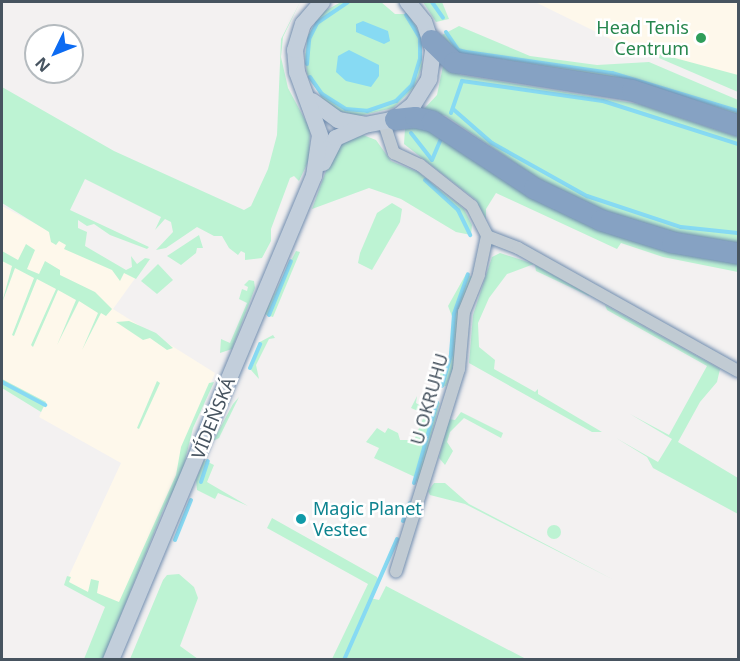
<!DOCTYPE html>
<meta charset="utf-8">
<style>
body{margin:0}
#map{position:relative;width:740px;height:661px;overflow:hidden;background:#f3f1f1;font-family:"Noto Sans",sans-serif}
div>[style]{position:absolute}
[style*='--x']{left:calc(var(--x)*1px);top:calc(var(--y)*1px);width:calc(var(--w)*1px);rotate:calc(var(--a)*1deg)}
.commercial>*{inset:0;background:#fef8eb}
.green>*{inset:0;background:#bdf3d3}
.round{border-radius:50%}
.water>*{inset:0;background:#87daf3}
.stream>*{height:4px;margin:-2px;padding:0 2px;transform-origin:2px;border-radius:2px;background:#87daf3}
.roads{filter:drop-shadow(0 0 2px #718daf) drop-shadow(0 0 2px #718daf)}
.street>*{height:12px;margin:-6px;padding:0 6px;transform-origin:6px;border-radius:6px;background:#c1cbd3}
.secondary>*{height:16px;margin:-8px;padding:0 8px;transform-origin:8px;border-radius:8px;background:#c2cedb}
.highway>*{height:21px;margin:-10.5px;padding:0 10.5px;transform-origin:10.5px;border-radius:10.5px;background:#86a2c3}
.dots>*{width:16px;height:16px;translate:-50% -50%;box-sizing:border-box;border:3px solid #fff;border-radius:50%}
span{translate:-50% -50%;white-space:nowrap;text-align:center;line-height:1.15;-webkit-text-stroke:5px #fff;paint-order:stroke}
.leisure-label{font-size:18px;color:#27864d}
.right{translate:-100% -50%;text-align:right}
.street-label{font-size:18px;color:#475460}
.culture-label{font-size:18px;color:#0d838f}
.left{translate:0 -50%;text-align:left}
.frame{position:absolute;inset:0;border:3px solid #475460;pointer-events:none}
.north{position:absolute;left:24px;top:24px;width:60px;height:60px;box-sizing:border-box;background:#fff;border:2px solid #b5bbbf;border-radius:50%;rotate:227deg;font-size:16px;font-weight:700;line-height:24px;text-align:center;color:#475460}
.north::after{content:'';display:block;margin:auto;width:21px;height:27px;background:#0c6bf2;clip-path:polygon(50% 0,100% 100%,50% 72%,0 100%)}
</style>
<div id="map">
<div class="commercial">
<div style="clip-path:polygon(535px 2px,738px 2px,738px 79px,631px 49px)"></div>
<div style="clip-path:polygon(2px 206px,136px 277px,113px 309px,215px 373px,193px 426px,185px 460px,120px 606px,66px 582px,121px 463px,39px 417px,46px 402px,2px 379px)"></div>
</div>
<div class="green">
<div style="clip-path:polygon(300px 2px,283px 37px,281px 57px,288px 88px,310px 129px,309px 160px,299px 181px,294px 176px,290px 178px,271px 229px,271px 241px,262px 258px,245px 260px,245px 253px,241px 251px,238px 255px,229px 248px,222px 236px,214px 236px,197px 227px,166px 248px,156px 250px,173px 232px,171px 222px,165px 219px,155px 230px,161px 217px,85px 179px,70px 210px,149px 247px,147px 249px,110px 235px,94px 224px,87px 226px,78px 220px,78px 228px,87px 232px,85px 246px,126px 270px,132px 267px,131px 256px,137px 264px,145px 258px,150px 259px,136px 279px,124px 273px,120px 281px,112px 270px,64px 249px,66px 245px,59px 241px,56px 245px,51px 242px,49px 232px,2px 203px,2px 87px,114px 151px,244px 210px,251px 206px,268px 169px,277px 135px,281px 39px)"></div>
<div style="clip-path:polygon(341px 2px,381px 2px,395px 14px,406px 14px,415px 24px,422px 42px,422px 67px,414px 88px,393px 108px,359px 116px,339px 111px,322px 98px,307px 74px,305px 55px,308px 35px,323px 12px)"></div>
<div style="clip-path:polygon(423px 2px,442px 2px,449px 19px,436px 22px)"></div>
<div style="clip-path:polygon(459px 26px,530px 56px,597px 65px,649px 62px,738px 100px,738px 121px,459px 58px,442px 35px)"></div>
<div style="clip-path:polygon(660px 54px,738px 75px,738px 92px,659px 58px)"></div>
<div style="clip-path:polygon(443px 66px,461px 75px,639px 104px,738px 137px,738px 247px,697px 242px,571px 201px,446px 116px,423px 110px,437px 95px)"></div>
<div style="clip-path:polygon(419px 123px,487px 167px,738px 261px,738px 272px,663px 257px,621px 243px,617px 249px,496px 193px,486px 209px,486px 219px,476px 200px,404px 144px,405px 129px)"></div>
<div style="clip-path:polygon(363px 135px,376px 140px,391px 161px,418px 172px,464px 209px,472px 225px,471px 235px,456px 232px,401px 199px,369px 188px,312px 209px,332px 154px,339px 145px)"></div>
<div style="clip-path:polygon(392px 203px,402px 209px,400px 222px,372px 270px,358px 263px,360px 253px,377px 213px)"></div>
<div style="clip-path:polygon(199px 235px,203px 248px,197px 248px,196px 253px,181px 265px,167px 256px)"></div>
<div style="clip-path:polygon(26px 244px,35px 250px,27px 269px,39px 274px,45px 261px,60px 270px,60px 275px,95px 292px,112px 309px,106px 316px,101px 313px,82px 350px,98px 313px,79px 301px,57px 345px,76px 300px,58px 290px,33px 347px,31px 345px,56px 289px,37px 279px,14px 336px,12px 335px,34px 278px,15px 268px,2px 303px,12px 266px,2px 261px,2px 251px,18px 260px)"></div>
<div style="clip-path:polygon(296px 251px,300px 252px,273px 317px,264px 314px)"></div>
<div style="clip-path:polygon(500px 253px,534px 264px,507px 274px,489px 298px,478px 323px,479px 347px,495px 360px,494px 369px,535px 392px,538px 389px,538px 394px,602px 432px,592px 432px,469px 363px,473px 315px,492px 257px)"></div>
<div style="clip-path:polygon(158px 264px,173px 280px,157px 294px,141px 281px)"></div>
<div style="clip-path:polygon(535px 265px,589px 295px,589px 296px,536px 271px)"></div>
<div style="clip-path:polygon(466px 274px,472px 277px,458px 315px,453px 369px,446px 386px,441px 387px,425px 380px,427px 377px,437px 381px,445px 364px,448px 365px,453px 319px,448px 306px)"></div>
<div style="clip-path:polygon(249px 280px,254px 281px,255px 288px,232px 349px,220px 353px,221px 339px,230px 343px,247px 303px,239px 299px,242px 289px,247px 291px,248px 287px,244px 285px)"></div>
<div style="clip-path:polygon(605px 305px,720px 369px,717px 382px,700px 402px,678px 442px,738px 478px,738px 514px,653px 468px,647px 457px,616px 438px,658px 462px,672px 439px,630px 414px,669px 435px,707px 366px,607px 310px)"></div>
<div style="clip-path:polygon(129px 321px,156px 333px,173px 348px,167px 350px,150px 338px,143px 340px,116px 322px)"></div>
<div style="clip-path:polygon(273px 335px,275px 338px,269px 339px,256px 365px,259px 379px,251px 370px,261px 345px,258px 343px)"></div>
<div style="clip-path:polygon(2px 379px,46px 402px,41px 412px,2px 388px)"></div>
<div style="clip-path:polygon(157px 381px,160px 383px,139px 429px,137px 428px)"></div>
<div style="clip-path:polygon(214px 382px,193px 428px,181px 477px,164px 508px,103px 659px,84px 659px,105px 607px,64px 585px,67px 576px,71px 577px,69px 582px,88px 592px,91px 579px,99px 581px,97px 593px,119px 602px,176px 475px,181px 447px,209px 383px)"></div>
<div style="clip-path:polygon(417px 396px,416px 403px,427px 410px,429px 423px,436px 401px,440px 403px,418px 484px,415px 477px,374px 458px,379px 448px,366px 442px,377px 428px,385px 433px,388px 428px,398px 433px,400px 440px,414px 440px,425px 414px,411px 408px)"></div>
<div style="clip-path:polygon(239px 397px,219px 438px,213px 441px,233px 404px)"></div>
<div style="clip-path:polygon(461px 412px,503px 433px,501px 438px,464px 418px,450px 432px,447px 442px,453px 451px,445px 465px,439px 458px,449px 419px,455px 420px)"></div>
<div style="clip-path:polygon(204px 460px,214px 465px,207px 482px,248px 506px,218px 493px,215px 499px,197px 490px,196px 480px)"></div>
<div style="clip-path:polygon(434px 483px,445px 483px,469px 504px,614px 580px,465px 504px,430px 495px,428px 491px)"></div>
<div style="clip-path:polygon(272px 518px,377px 577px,379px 581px,370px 598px,379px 600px,386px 586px,526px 659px,332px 659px,368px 584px,267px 528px)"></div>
<div class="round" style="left:547px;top:525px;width:14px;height:14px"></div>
<div style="clip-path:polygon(179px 574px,194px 587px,198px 598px,180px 646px,198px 659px,130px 659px,163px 580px,167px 575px)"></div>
</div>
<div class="water">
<div style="clip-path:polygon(363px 21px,388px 31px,390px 41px,384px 44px,356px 32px,356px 24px)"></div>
<div style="clip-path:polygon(349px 50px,379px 65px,379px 76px,371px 87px,346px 81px,336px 72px,338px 56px)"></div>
</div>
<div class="stream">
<div style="--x:432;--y:2;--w:19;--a:55"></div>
<div style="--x:446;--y:32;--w:22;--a:56"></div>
<div style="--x:458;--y:50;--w:8;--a:14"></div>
<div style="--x:466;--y:52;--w:148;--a:8.2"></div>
<div style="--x:612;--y:73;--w:132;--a:16.8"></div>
<div style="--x:307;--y:64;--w:25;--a:-85"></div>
<div style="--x:309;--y:39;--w:18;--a:-63"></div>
<div style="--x:317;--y:23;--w:37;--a:-34"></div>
<div style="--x:310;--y:77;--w:21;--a:55"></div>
<div style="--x:322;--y:94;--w:28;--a:32"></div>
<div style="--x:346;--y:109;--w:21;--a:5"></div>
<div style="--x:367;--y:111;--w:31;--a:-19"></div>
<div style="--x:396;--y:101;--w:23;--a:-45"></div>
<div style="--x:412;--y:85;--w:27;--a:-73"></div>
<div style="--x:420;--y:59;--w:21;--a:-90"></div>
<div style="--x:420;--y:38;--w:27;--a:-121"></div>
<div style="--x:453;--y:109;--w:52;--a:41.1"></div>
<div style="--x:492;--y:143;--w:109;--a:29.2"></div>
<div style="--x:587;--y:196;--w:99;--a:18.3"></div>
<div style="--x:681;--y:227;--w:57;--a:6"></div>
<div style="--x:451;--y:113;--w:34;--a:-71"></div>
<div style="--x:462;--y:81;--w:142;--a:8.1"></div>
<div style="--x:603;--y:101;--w:142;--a:17.7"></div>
<div style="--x:411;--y:133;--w:34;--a:52"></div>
<div style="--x:432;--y:160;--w:23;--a:-67"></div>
<div style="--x:425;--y:180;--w:45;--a:42.3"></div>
<div style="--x:458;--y:210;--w:28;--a:64"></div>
<div style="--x:269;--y:315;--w:58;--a:-67.8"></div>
<div style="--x:250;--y:368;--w:26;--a:-67"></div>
<div style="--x:2;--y:382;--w:49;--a:28.1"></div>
<div style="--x:442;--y:386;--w:33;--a:-74"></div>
<div style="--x:451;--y:354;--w:40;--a:-85.7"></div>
<div style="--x:454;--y:314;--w:42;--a:-70.7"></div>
<div style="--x:201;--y:482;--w:22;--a:-72"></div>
<div style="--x:414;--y:483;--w:84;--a:-74.1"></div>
<div style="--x:403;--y:521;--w:19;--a:-69"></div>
<div style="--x:175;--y:540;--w:43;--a:-68.2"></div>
<div style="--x:344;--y:660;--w:132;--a:-66.3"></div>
</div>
<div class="roads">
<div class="street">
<div style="--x:384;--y:123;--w:32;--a:72"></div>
<div style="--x:394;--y:153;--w:29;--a:25"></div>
<div style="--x:420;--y:165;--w:66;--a:38.3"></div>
<div style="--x:472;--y:206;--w:34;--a:63"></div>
<div style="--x:487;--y:236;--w:40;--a:102"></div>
<div style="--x:479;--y:275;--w:40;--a:112"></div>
<div style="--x:464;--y:312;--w:57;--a:95"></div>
<div style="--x:459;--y:369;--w:212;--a:107.3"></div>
<div style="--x:487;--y:236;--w:33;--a:21"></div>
<div style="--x:518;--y:248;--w:252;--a:29.2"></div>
</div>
<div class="secondary">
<div style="--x:312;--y:101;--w:32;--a:36"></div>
<div style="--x:338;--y:120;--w:27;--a:10"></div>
<div style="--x:365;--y:125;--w:31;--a:-11"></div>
<div style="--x:395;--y:119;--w:23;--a:-38"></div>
<div style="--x:413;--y:105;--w:31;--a:-58"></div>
<div style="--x:429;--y:79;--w:30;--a:-82"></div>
<div style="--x:433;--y:49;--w:28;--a:-108"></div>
<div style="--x:424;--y:22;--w:26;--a:-129"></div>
<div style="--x:323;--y:163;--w:28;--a:-63"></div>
<div style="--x:336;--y:138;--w:30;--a:-24"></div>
<div style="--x:111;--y:660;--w:525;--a:-67.25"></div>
<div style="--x:314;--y:176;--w:41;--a:-81.7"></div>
<div style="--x:320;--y:135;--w:67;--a:-110.1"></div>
<div style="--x:297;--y:72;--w:22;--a:-95"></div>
<div style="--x:295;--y:50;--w:27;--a:-73"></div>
<div style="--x:303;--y:24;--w:29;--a:-49"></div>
</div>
<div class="highway">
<div style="--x:431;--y:40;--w:32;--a:44"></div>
<div style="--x:454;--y:62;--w:180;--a:8.9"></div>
<div style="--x:632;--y:90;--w:112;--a:18.3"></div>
<div style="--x:395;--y:119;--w:20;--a:-6"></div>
<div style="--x:415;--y:117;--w:17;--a:13"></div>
<div style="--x:432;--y:121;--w:122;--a:33.3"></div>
<div style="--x:534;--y:188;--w:74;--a:25.5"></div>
<div style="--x:601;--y:220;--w:74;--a:17.2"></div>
<div style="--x:672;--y:242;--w:67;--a:9.5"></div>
</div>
</div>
<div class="dots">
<div style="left:701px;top:38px;background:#2e9e5b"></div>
<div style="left:301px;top:519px;background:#0f9aa8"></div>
</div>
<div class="leisure-label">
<span class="right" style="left:689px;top:38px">Head Tenis<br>Centrum</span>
</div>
<div class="street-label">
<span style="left:429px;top:399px;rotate:-74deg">U OKRUHU</span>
<span style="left:213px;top:418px;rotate:-68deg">VÍDEŇSKÁ</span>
</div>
<div class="culture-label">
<span class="left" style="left:313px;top:519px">Magic Planet<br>Vestec</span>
</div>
<div class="frame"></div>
<div class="north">N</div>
</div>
